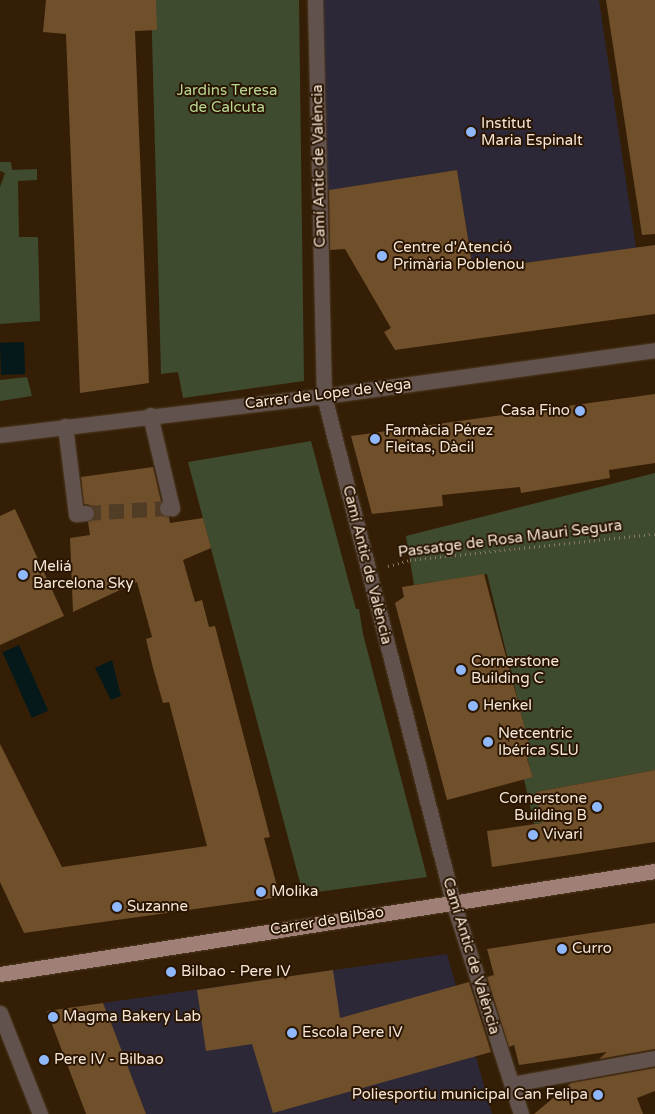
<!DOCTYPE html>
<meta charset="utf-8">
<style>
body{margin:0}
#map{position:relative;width:655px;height:1114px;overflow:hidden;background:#341f06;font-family:"Varela Round",sans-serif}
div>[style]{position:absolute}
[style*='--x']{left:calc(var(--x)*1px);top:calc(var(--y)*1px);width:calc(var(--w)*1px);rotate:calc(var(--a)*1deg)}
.education>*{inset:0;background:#2d2838}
.green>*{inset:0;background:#3e4b2f}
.water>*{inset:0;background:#05191b;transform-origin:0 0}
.building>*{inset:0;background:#704f2b}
.minor-tunnel>*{height:15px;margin-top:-7.5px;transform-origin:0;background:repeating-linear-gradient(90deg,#513d26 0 15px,transparent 0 23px)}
.path>*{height:3px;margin-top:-1.5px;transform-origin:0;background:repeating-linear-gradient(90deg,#8b7965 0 1px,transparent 0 5px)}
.roads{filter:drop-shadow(0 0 1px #4f3b23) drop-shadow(0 0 1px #4f3b23)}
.minor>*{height:15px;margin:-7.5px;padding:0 7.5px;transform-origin:7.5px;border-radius:7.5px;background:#62524d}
.major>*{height:15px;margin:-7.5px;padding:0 7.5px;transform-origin:7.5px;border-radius:7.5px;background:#9f7f76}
.dots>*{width:14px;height:14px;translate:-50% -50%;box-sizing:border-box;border:2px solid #2a1500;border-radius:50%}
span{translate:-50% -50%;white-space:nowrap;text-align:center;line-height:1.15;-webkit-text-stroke:4px #2a1500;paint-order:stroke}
.park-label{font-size:15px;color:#b7d792}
.poi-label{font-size:15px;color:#f5e6d8}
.left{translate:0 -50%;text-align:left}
.right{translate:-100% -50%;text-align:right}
.street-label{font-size:15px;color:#f5e6d8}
</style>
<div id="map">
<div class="education">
<div style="clip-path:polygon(320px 0,599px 0,636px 248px,473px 270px,457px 170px,325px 191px)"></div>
<div style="clip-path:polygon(447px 954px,492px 1114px,146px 1114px,103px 1003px)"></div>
</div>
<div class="green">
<div style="clip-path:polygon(151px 0,299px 0,304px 381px,183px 398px,178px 372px,161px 374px)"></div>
<div style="clip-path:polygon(0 162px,11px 162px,12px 170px,37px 169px,37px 180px,18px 181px,19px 237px,38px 237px,40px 321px,0 324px,0 187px,5px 173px,0 171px)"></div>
<div style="clip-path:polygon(27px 377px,32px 396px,0 401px,0 380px)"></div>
<div style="clip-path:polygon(311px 441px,356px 609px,359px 609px,363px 634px,427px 877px,303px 894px,188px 462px)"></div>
<div style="clip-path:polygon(655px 473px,655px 770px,536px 792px,542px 823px,534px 824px,524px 779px,533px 777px,526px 755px,531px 754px,487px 574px,414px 585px,406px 536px)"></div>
</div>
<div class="water">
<div style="left:24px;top:342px;width:32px;height:24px;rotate:88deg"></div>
<div style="left:19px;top:645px;width:72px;height:18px;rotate:66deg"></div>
<div style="clip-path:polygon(112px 660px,121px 696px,111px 700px,95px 668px)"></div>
</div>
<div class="building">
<div style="clip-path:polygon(46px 0,156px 0,157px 30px,135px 31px,149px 383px,80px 393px,66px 34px,43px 32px)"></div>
<div style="clip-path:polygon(606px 0,655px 0,655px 234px,642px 235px)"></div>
<div style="clip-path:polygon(457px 170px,473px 270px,655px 245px,655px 314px,395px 350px,384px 332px,391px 328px,345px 249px,330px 250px,329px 190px)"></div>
<div style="clip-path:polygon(655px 394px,655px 463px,609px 470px,610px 478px,521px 493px,520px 487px,442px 495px,443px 506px,372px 514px,351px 436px)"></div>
<div style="clip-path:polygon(153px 467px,161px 501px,159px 513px,169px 517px,170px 523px,203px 518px,211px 548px,183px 560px,195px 602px,202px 600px,209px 627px,215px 626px,270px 837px,264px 838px,280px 897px,24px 933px,0 882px,0 744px,62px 867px,207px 846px,169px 702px,163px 703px,153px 668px,146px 639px,152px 637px,137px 582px,73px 612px,70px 538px,90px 535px,88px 522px,95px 513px,90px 505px,84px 504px,81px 477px)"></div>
<div style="clip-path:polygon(15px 509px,64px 616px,0 645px,0 516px)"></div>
<div style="clip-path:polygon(484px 574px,526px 732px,531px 754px,527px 759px,533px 777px,447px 800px,395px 603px,404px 597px,402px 587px)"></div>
<div style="clip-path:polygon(655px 770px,655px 842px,492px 867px,487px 831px,542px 823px,536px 792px)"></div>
<div style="clip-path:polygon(655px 923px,655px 1049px,599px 1059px,607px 1052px,519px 1065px,514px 1045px,509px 1047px,487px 977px,494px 975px,487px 949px)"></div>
<div style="clip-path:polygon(333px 970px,340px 1018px,469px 982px,491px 1052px,273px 1113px,252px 1044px,206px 1051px,197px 990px)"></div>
<div style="clip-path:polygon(103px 1003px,113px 1028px,146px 1114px,86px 1114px,47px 1011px)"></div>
<div style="clip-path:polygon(655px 1068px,655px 1091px,637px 1098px,643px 1114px,534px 1114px,571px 1083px)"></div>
</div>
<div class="minor-tunnel">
<div style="--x:86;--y:513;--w:81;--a:-3.5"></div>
</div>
<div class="path">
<div style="--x:388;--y:566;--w:23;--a:-15"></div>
<div style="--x:410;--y:560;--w:246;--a:-6.1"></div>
</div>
<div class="roads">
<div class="minor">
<div style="--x:315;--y:0;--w:396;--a:88.7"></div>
<div style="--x:324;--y:396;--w:522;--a:75.7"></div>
<div style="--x:453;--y:902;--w:223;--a:72.2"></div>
<div style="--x:150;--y:415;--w:96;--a:76.7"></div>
<div style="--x:172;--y:508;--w:5;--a:180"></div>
<div style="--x:65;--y:426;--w:89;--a:82.9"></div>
<div style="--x:76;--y:514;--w:10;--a:-6"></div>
<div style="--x:0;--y:435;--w:326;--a:-6.9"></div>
<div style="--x:324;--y:396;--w:334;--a:-7.9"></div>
<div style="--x:0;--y:1013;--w:109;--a:68.4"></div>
<div style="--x:512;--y:1084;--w:145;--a:-10.3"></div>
</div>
<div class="major">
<div style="--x:0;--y:974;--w:663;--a:-8.94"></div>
</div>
</div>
<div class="dots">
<div style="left:471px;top:132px;background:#90b8fd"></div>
<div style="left:382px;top:256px;background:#90b8fd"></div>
<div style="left:580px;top:411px;background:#90b8fd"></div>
<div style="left:375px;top:439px;background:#90b8fd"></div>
<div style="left:23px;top:575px;background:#90b8fd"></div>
<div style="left:461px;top:670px;background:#90b8fd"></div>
<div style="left:473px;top:706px;background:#90b8fd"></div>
<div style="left:488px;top:742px;background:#90b8fd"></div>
<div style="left:597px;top:807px;background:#90b8fd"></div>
<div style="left:533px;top:835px;background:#90b8fd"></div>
<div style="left:261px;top:892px;background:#90b8fd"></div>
<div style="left:117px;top:907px;background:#90b8fd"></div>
<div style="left:562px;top:949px;background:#90b8fd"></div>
<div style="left:171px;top:972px;background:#90b8fd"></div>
<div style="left:53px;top:1017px;background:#90b8fd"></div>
<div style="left:292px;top:1033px;background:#90b8fd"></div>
<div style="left:44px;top:1060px;background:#90b8fd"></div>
<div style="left:598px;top:1095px;background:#90b8fd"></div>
</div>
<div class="park-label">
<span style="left:227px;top:99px">Jardins Teresa<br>de Calcuta</span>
</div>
<div class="poi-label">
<span class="left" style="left:481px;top:132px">Institut<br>Maria Espinalt</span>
<span class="left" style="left:393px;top:256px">Centre d'Atenció<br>Primària Poblenou</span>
<span class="right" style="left:570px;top:411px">Casa Fino</span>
<span class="left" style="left:385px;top:439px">Farmàcia Pérez<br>Fleitas, Dàcil</span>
<span class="left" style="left:33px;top:575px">Meliá<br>Barcelona Sky</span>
<span class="left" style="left:471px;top:670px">Cornerstone<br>Building C</span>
<span class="left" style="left:483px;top:706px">Henkel</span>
<span class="left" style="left:498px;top:742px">Netcentric<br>Ibérica SLU</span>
<span class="right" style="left:587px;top:807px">Cornerstone<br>Building B</span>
<span class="left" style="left:543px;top:835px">Vivari</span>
<span class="left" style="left:271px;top:892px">Molika</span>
<span class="left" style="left:127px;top:907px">Suzanne</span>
<span class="left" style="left:572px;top:949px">Curro</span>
<span class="left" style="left:181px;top:972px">Bilbao - Pere IV</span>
<span class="left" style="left:63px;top:1017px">Magma Bakery Lab</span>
<span class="left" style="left:302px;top:1033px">Escola Pere IV</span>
<span class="left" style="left:54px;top:1060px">Pere IV - Bilbao</span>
<span class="right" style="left:588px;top:1095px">Poliesportiu municipal Can Felipa</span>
</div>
<div class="street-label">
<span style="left:319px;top:166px;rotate:-91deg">Camí Antic de València</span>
<span style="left:328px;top:394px;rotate:-7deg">Carrer de Lope de Vega</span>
<span style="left:510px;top:539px;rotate:-7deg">Passatge de Rosa Mauri Segura</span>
<span style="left:367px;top:565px;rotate:76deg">Camí Antic de València</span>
<span style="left:327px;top:921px;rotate:-9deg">Carrer de Bilbao</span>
<span style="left:471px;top:956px;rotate:73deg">Camí Antic de València</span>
</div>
</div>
